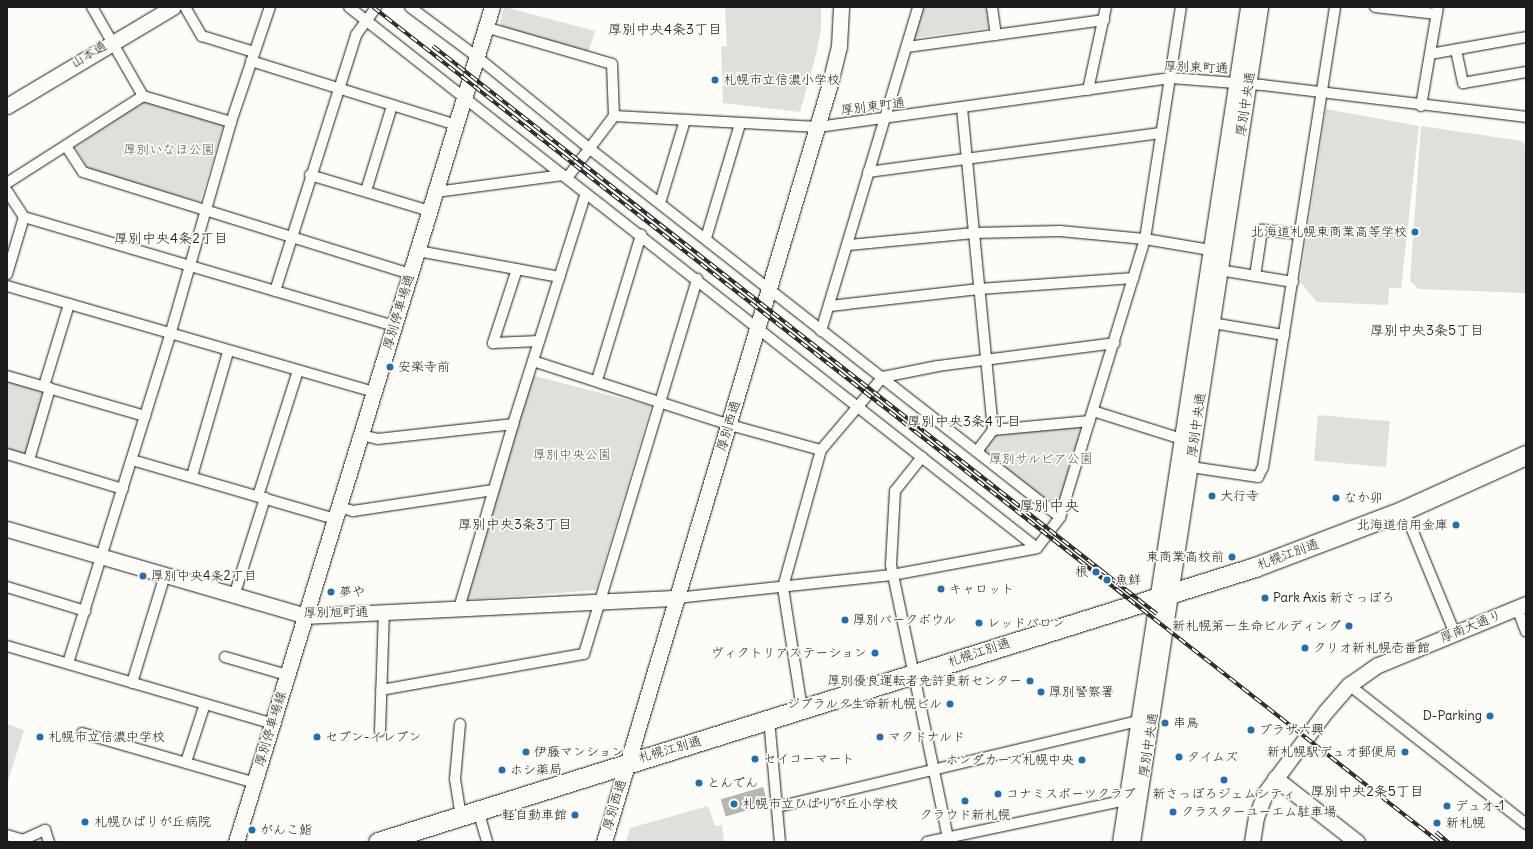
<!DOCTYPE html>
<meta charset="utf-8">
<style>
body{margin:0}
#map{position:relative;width:1533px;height:849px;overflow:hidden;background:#fdfcf7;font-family:Delius,"Klee One",sans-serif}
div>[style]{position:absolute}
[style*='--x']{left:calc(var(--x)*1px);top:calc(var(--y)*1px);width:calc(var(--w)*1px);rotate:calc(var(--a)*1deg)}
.green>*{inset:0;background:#e0dfdb;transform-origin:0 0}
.water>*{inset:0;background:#b7b6b2;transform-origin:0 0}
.roads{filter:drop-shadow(0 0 1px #1c1c1c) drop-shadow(0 0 1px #1c1c1c)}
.street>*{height:10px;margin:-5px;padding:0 5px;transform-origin:5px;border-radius:5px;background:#fdfcf7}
.secondary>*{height:15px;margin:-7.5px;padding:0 7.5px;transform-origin:7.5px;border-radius:7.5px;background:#fdfcf7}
.highway>*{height:19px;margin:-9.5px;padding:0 9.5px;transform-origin:9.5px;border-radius:9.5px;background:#fdfcf7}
.rail>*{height:4px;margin-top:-2px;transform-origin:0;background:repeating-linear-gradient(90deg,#fdfcf7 0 8px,#1c1c1c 0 16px);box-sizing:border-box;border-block:1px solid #1c1c1c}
.dots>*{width:11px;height:11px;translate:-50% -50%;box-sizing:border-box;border:2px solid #fdfcf7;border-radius:50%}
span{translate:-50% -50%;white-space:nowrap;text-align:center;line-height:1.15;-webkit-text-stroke:3.5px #fdfcf7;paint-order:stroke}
.street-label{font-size:13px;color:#1c1c1c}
.poi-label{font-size:13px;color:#1c1c1c}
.left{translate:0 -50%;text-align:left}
.right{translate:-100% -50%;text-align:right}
.park-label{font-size:13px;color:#575655}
.neighbourhood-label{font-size:14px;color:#1c1c1c}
.quarter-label{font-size:15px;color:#1c1c1c}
.frame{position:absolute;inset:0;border:8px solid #1c1c1c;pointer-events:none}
</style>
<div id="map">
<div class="green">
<div style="clip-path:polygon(504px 7px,595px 31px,588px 53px,503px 28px,500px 22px)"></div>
<div style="clip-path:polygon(725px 7px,821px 7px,821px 28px,816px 55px,800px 112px,723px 103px,721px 47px,727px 46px)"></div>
<div style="clip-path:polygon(922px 7px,986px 7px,989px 28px,913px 38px)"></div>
<div style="clip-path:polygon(144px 101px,224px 123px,200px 202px,89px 170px,75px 147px)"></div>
<div style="clip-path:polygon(1326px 109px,1419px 126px,1401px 288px,1389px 288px,1388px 305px,1317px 302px,1300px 282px)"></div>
<div style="clip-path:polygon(1421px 126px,1522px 141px,1526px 146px,1526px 293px,1419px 289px,1410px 281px)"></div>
<div style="clip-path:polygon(531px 375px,651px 406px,596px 590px,466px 600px)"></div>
<div style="clip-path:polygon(7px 379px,47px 389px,26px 456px,7px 451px)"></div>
<div style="left:1318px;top:415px;width:72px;height:46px;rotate:5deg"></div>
<div style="clip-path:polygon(1083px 424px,1057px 509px,982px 450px,993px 434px)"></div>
<div style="clip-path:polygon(7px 724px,24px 730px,8px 781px,7px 780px)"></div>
<div style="clip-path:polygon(708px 806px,715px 826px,722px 825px,724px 842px,626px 842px,630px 828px)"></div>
</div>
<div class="water">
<div style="left:763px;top:787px;width:18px;height:44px;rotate:74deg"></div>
</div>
<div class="roads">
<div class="street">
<div style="--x:92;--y:7;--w:103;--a:60.2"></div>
<div style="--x:143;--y:96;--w:92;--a:16.5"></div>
<div style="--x:185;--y:7;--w:34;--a:60"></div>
<div style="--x:202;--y:36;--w:54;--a:17.1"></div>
<div style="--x:349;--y:7;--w:875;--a:38.18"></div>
<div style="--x:410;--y:7;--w:82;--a:36.6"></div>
<div style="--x:476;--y:56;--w:147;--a:39.2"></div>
<div style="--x:590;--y:149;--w:597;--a:38.06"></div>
<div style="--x:992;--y:7;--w:28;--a:82"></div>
<div style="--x:1375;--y:7;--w:62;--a:6.4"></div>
<div style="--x:485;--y:27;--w:132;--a:16.2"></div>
<div style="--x:612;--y:64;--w:52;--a:87.8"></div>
<div style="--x:907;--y:47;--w:199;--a:-7.8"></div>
<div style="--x:1456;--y:50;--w:34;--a:78"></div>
<div style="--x:1463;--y:83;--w:64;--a:-9.9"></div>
<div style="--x:1430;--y:54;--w:97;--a:-10"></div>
<div style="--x:251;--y:61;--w:216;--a:17.3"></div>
<div style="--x:1088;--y:90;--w:85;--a:-77.8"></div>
<div style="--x:1421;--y:106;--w:100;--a:-80.3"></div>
<div style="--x:962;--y:108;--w:323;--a:84.5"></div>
<div style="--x:993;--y:430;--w:26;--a:127"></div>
<div style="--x:66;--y:146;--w:31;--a:57"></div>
<div style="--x:83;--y:172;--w:343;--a:17.3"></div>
<div style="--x:868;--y:172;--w:295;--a:-7.6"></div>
<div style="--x:310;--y:175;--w:125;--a:16.7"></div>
<div style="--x:567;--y:178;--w:78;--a:-52.8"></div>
<div style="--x:614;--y:116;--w:204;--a:3.1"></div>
<div style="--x:818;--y:127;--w:356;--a:-7.9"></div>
<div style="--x:1171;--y:78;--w:91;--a:4.4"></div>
<div style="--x:1262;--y:85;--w:266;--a:6.9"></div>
<div style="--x:7;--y:183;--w:161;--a:-32.6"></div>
<div style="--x:7;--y:191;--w:31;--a:57"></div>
<div style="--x:24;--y:217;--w:386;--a:16.4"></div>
<div style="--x:366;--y:191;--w:89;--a:-73"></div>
<div style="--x:436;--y:192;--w:128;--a:-7.6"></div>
<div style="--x:660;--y:203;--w:87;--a:-73.2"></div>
<div style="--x:706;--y:238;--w:119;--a:-73.4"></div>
<div style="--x:848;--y:245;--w:127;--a:-5.4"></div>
<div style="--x:974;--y:233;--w:86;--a:-1.3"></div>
<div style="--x:1060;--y:231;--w:85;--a:5.4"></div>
<div style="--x:1145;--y:239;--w:66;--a:9.6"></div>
<div style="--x:418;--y:251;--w:144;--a:10.4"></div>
<div style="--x:517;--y:269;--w:78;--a:108"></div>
<div style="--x:493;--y:343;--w:46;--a:-2.5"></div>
<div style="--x:1219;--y:270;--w:75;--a:9.2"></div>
<div style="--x:7;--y:274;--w:59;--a:-73.4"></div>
<div style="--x:1255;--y:276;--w:47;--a:-81.3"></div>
<div style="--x:1262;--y:230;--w:38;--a:6"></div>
<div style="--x:7;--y:286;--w:382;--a:16.1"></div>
<div style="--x:275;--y:291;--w:269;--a:-72.4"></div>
<div style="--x:356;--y:35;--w:34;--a:-54"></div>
<div style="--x:830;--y:306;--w:150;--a:-6.5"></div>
<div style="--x:979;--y:289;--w:155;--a:-4.1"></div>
<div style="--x:1212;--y:323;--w:73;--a:9.5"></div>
<div style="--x:821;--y:331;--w:338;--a:-73.3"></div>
<div style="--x:533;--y:361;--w:207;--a:18"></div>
<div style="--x:730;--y:425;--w:94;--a:15.4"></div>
<div style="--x:7;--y:376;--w:144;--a:16.2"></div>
<div style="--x:597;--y:380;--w:152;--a:-73.1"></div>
<div style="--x:44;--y:386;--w:86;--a:-73"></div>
<div style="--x:1093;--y:411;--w:93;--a:17.5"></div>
<div style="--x:993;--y:430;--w:97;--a:-5.3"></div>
<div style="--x:361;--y:435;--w:17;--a:13"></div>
<div style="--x:378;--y:439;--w:136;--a:-6.3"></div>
<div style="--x:7;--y:454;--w:121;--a:16.8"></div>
<div style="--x:922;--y:457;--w:43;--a:128.5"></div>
<div style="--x:895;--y:491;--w:74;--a:93.1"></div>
<div style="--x:891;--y:565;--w:283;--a:78.2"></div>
<div style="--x:29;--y:460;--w:75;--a:-73.7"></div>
<div style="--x:132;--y:460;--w:211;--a:16.2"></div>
<div style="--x:1191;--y:467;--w:68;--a:8.5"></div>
<div style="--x:1258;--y:477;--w:11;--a:-63"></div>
<div style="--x:1263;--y:467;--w:466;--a:-81.1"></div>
<div style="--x:192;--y:476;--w:129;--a:-73.8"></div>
<div style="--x:258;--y:496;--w:131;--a:-72.3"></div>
<div style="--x:339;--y:507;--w:15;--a:16"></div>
<div style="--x:353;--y:511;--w:142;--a:-8.5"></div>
<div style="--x:1404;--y:510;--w:134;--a:67.6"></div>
<div style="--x:7;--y:587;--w:82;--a:17.1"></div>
<div style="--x:234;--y:596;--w:103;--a:-72.4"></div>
<div style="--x:676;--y:598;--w:217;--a:-6.1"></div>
<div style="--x:892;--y:575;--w:147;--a:-10.5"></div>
<div style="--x:1037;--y:548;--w:39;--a:-53"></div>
<div style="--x:1060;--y:517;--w:291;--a:-73"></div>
<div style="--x:1145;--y:239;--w:235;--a:-81.2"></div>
<div style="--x:459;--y:608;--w:192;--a:-73.6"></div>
<div style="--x:513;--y:424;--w:242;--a:-72.5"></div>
<div style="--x:1517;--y:608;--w:25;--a:69"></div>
<div style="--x:7;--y:646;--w:277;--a:16.3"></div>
<div style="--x:225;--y:657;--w:65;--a:16.2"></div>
<div style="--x:68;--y:663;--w:343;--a:-72.7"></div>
<div style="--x:170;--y:335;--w:222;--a:-74"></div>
<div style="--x:231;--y:122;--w:121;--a:-71.3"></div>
<div style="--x:132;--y:683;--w:113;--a:-73"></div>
<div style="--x:1349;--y:685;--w:225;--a:38.1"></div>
<div style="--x:381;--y:690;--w:206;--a:-10.1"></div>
<div style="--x:584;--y:654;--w:392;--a:-73.2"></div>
<div style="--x:802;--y:709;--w:123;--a:-98.9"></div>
<div style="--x:783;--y:587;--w:142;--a:-74.5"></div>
<div style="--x:821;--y:450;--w:96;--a:-49.7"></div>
<div style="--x:883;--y:377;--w:56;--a:-11.3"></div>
<div style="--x:938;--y:366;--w:178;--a:-7.4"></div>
<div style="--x:769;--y:719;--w:123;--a:84.9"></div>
<div style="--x:460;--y:724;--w:55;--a:95.2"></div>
<div style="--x:455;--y:779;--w:36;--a:81"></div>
<div style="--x:380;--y:731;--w:119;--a:-88.1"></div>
<div style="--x:82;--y:733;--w:180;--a:16.1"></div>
<div style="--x:186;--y:762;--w:61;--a:-71.9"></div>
<div style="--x:777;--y:807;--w:376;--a:-13.4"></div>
<div style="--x:478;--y:810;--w:33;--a:74"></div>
<div style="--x:7;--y:835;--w:17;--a:17"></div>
<div style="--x:18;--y:842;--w:30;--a:-24"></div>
<div style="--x:45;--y:830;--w:13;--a:72"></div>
<div style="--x:927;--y:842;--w:208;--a:-11.9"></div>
</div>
<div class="secondary">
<div style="--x:7;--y:106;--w:193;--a:-30.8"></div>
<div style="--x:7;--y:529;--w:311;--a:16.2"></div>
<div style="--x:306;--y:616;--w:370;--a:-2.8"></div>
<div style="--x:1275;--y:778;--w:104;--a:38"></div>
<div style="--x:236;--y:842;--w:873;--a:-72.96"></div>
<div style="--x:604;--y:842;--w:788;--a:-73.41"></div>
<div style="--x:829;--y:87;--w:42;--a:-76.3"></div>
<div style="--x:839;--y:46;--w:39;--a:-87"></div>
<div style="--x:1120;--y:842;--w:845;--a:-81.28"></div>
<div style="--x:1132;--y:842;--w:845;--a:-81.28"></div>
<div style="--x:1252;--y:842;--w:25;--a:-81"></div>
<div style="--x:1256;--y:817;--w:26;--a:-69"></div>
<div style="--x:1265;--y:793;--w:102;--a:-53.4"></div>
<div style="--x:1326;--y:711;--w:35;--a:-49"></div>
<div style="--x:1349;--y:685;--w:35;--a:-35"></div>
<div style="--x:1378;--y:665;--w:160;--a:-22.4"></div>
</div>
<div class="highway">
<div style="--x:378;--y:842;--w:919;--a:-17.41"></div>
<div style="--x:1255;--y:567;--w:160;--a:-20.9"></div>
<div style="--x:1404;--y:510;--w:134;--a:-24.3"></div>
</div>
</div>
<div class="rail">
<div style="--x:373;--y:7;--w:1354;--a:38.07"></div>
<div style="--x:433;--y:46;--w:920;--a:38.12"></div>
<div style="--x:1436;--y:832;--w:16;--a:40"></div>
</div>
<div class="dots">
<div style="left:715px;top:80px;background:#1f6fb2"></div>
<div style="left:1415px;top:232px;background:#1f6fb2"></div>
<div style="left:390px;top:367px;background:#1f6fb2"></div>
<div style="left:1212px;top:496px;background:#1f6fb2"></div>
<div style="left:1336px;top:498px;background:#1f6fb2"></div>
<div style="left:1456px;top:525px;background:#1f6fb2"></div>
<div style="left:1232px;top:557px;background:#1f6fb2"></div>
<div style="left:1096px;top:572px;background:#1f6fb2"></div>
<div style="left:143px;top:576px;background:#1f6fb2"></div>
<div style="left:1107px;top:580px;background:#1f6fb2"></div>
<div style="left:941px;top:589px;background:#1f6fb2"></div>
<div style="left:331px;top:592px;background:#1f6fb2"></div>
<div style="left:1265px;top:598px;background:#1f6fb2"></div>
<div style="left:845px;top:620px;background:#1f6fb2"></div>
<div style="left:979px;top:623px;background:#1f6fb2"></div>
<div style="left:1349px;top:626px;background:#1f6fb2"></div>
<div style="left:1305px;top:648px;background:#1f6fb2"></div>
<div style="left:875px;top:653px;background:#1f6fb2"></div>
<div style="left:1030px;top:681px;background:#1f6fb2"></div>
<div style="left:1041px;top:692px;background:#1f6fb2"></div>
<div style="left:950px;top:704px;background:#1f6fb2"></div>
<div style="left:1490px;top:716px;background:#1f6fb2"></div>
<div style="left:1165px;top:723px;background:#1f6fb2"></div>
<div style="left:1251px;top:730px;background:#1f6fb2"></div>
<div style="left:40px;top:737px;background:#1f6fb2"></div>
<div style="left:317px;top:737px;background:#1f6fb2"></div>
<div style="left:880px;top:737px;background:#1f6fb2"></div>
<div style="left:526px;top:752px;background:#1f6fb2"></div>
<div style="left:1405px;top:752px;background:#1f6fb2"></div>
<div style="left:1179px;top:757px;background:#1f6fb2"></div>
<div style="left:755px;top:759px;background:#1f6fb2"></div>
<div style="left:1082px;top:760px;background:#1f6fb2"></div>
<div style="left:502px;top:770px;background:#1f6fb2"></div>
<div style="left:1224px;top:780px;background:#1f6fb2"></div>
<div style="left:699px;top:783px;background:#1f6fb2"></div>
<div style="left:998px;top:794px;background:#1f6fb2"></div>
<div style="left:965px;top:801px;background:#1f6fb2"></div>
<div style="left:734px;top:804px;background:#1f6fb2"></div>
<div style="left:1447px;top:806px;background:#1f6fb2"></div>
<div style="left:1173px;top:812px;background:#1f6fb2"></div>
<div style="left:575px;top:815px;background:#1f6fb2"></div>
<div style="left:85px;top:822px;background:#1f6fb2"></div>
<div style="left:1437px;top:823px;background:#1f6fb2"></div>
<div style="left:252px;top:830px;background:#1f6fb2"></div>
</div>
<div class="street-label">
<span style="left:89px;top:55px;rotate:-31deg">山本通</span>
<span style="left:1196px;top:68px;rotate:2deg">厚別東町通</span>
<span style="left:1246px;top:104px;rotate:-81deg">厚別中央通</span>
<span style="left:873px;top:107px;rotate:-7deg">厚別東町通</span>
<span style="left:399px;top:312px;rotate:-73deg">厚別停車場通</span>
<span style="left:1197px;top:425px;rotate:-82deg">厚別中央通</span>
<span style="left:729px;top:426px;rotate:-73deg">厚別西通</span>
<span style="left:1288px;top:555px;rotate:-20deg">札幌江別通</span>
<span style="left:336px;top:613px;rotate:-1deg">厚別旭町通</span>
<span style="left:1471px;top:627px;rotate:-22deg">厚南大通り</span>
<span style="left:979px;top:653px;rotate:-18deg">札幌江別通</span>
<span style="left:271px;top:729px;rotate:-73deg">厚別停車場線</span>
<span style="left:1149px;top:745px;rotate:-81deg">厚別中央通</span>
<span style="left:670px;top:750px;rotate:-16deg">札幌江別通</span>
<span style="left:615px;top:805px;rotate:-73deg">厚別西通</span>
</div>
<div class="poi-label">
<span class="left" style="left:723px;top:80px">札幌市立信濃小学校</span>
<span class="right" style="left:1407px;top:232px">北海道札幌東商業高等学校</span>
<span class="left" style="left:398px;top:367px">安楽寺前</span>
<span class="left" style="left:1220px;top:496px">大行寺</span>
<span class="left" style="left:1344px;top:498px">なか卯</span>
<span class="right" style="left:1448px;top:525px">北海道信用金庫</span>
<span class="right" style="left:1224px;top:557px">東商業高校前</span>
<span class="right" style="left:1088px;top:572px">根</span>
<span class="left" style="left:151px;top:576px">厚別中央4条2丁目</span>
<span class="left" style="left:1115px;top:580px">魚鮮</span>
<span class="left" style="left:949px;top:589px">キャロット</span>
<span class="left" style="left:339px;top:592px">夢や</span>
<span class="left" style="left:1273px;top:598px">Park Axis 新さっぽろ</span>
<span class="left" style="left:853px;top:620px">厚別パークボウル</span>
<span class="left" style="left:987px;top:623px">レッドバロン</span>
<span class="right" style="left:1341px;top:626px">新札幌第一生命ビルディング</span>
<span class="left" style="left:1313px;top:648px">クリオ新札幌壱番館</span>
<span class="right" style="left:867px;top:653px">ヴィクトリアステーション</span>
<span class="right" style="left:1022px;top:681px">厚別優良運転者免許更新センター</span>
<span class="left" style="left:1049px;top:692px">厚別警察署</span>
<span class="right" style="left:942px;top:704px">ジブラルタ生命新札幌ビル</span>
<span class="right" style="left:1482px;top:716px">D-Parking</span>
<span class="left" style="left:1173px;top:723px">串鳥</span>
<span class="left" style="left:1259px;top:730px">プラザ六興</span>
<span class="left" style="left:48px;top:737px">札幌市立信濃中学校</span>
<span class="left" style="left:325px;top:737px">セブン-イレブン</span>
<span class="left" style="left:888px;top:737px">マクドナルド</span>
<span class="left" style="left:534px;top:752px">伊藤マンション</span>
<span class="right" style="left:1397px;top:752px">新札幌駅デュオ郵便局</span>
<span class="left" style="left:1187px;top:757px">タイムズ</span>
<span class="left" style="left:763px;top:759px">セイコーマート</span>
<span class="right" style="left:1074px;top:760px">ホンダカーズ札幌中央</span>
<span class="left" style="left:510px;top:770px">ホシ薬局</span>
<span class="left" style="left:707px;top:783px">とんでん</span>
<span class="left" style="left:1006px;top:794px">コナミスポーツクラブ</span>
<span style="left:1224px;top:794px">新さっぽろジェムシティ</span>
<span class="left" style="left:742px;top:804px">札幌市立ひばりが丘小学校</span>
<span class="left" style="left:1455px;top:806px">デュオ-1</span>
<span class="left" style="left:1181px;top:812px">クラスターユーエム駐車場</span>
<span class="right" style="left:567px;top:815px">軽自動車館</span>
<span style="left:965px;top:815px">クラウド新札幌</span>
<span class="left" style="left:94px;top:822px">札幌ひばりが丘病院</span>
<span class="left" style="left:1446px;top:823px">新札幌</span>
<span class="left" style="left:260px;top:830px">がんこ鮨</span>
</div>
<div class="park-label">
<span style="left:169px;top:150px">厚別いなほ公園</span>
<span style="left:572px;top:455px">厚別中央公園</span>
<span style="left:1041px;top:459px">厚別サルビア公園</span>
</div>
<div class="neighbourhood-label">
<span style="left:665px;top:29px">厚別中央4条3丁目</span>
<span style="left:171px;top:238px">厚別中央4条2丁目</span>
<span style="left:1427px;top:330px">厚別中央3条5丁目</span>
<span style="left:964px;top:421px">厚別中央3条4丁目</span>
<span style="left:515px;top:524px">厚別中央3条3丁目</span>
<span style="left:1367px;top:791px">厚別中央2条5丁目</span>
</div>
<div class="quarter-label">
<span style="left:1049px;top:506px">厚別中央</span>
</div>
<div class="frame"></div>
</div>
